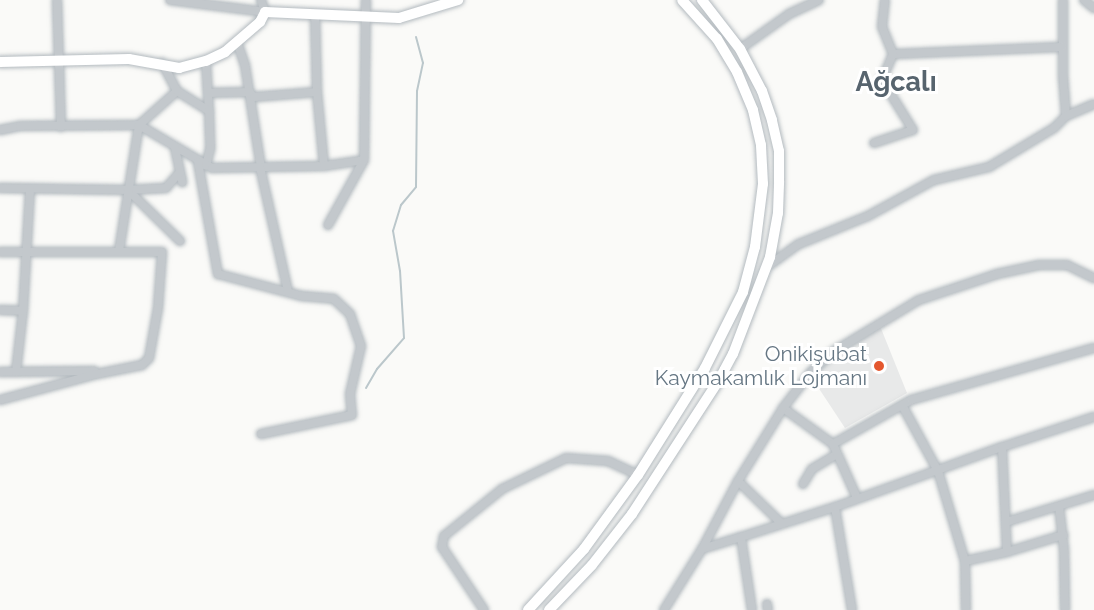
<!DOCTYPE html>
<meta charset="utf-8">
<style>
body{margin:0}
#map{position:relative;width:1094px;height:610px;overflow:hidden;background:#fafaf8;font-family:Raleway,sans-serif}
div>[style]{position:absolute}
[style*='--x']{left:calc(var(--x)*1px);top:calc(var(--y)*1px);width:calc(var(--w)*1px);rotate:calc(var(--a)*1deg)}
.built>*{inset:0;background:#e8e9e9}
.stream>*{height:2px;margin:-1px;padding:0 1px;transform-origin:1px;border-radius:1px;background:#bbc7cb}
.roads{filter:drop-shadow(0 0 2px #b3babf) drop-shadow(0 0 2px #b3babf)}
.street>*{height:8px;margin:-4px;padding:0 4px;transform-origin:4px;border-radius:4px;background:#c3c8cc}
.secondary>*{height:10px;margin:-5px;padding:0 5px;transform-origin:5px;border-radius:5px;background:#fff}
.dots>*{width:16px;height:16px;translate:-50% -50%;box-sizing:border-box;border:3px solid #fff;border-radius:50%}
span{translate:-50% -50%;white-space:nowrap;text-align:center;line-height:1.15;-webkit-text-stroke:6px #fff;paint-order:stroke}
.poi-label{font-size:21px;color:#657683}
.right{translate:-100% -50%;text-align:right}
.district-label{font-size:27px;color:#57646e;font-weight:700}
</style>
<div id="map">
<div class="built">
<div style="clip-path:polygon(880px 326px,907px 393px,845px 428px,810px 375px)"></div>
</div>
<div class="stream">
<div style="--x:366;--y:388;--w:22;--a:-60"></div>
<div style="--x:377;--y:369;--w:41;--a:-48.9"></div>
<div style="--x:404;--y:338;--w:67;--a:-93.4"></div>
<div style="--x:400;--y:271;--w:41;--a:-99.9"></div>
<div style="--x:393;--y:231;--w:27;--a:-73"></div>
<div style="--x:401;--y:205;--w:23;--a:-50"></div>
<div style="--x:416;--y:187;--w:96;--a:-89.4"></div>
<div style="--x:417;--y:91;--w:29;--a:-78"></div>
<div style="--x:423;--y:63;--w:27;--a:-105"></div>
</div>
<div class="roads">
<div class="street">
<div style="--x:57;--y:0;--w:127;--a:88.2"></div>
<div style="--x:170;--y:0;--w:96;--a:7.2"></div>
<div style="--x:265;--y:12;--w:13;--a:-108"></div>
<div style="--x:1063;--y:0;--w:76;--a:90"></div>
<div style="--x:1063;--y:76;--w:40;--a:85.7"></div>
<div style="--x:1084;--y:0;--w:13;--a:39"></div>
<div style="--x:315;--y:14;--w:78;--a:88.5"></div>
<div style="--x:317;--y:92;--w:74;--a:84.6"></div>
<div style="--x:237;--y:42;--w:24;--a:71"></div>
<div style="--x:245;--y:65;--w:103;--a:81.1"></div>
<div style="--x:740;--y:49;--w:60;--a:-35.5"></div>
<div style="--x:789;--y:14;--w:33;--a:-25"></div>
<div style="--x:893;--y:54;--w:170;--a:-2.4"></div>
<div style="--x:206;--y:61;--w:50;--a:86.6"></div>
<div style="--x:177;--y:91;--w:38;--a:32"></div>
<div style="--x:209;--y:111;--w:38;--a:88"></div>
<div style="--x:210;--y:149;--w:17;--a:103"></div>
<div style="--x:208;--y:93;--w:41;--a:-1.4"></div>
<div style="--x:249;--y:92;--w:7;--a:45"></div>
<div style="--x:254;--y:97;--w:63;--a:-4.5"></div>
<div style="--x:0;--y:130;--w:20;--a:-11"></div>
<div style="--x:20;--y:126;--w:119;--a:-0.5"></div>
<div style="--x:139;--y:125;--w:85;--a:30.5"></div>
<div style="--x:212;--y:168;--w:112;--a:-1"></div>
<div style="--x:324;--y:166;--w:40;--a:-8.5"></div>
<div style="--x:874;--y:143;--w:41;--a:-18.4"></div>
<div style="--x:913;--y:130;--w:59;--a:-121.8"></div>
<div style="--x:882;--y:80;--w:28;--a:-67"></div>
<div style="--x:893;--y:54;--w:29;--a:-112"></div>
<div style="--x:882;--y:27;--w:27;--a:-84"></div>
<div style="--x:175;--y:148;--w:35;--a:78"></div>
<div style="--x:198;--y:162;--w:114;--a:79.9"></div>
<div style="--x:218;--y:274;--w:87;--a:14.7"></div>
<div style="--x:302;--y:296;--w:32;--a:5"></div>
<div style="--x:334;--y:299;--w:22;--a:43"></div>
<div style="--x:350;--y:314;--w:34;--a:71"></div>
<div style="--x:361;--y:346;--w:49;--a:102.9"></div>
<div style="--x:350;--y:394;--w:21;--a:85"></div>
<div style="--x:352;--y:415;--w:93;--a:168.2"></div>
<div style="--x:260;--y:167;--w:127;--a:77.3"></div>
<div style="--x:0;--y:188;--w:128;--a:0.9"></div>
<div style="--x:128;--y:190;--w:38;--a:-3"></div>
<div style="--x:166;--y:188;--w:21;--a:-49"></div>
<div style="--x:128;--y:190;--w:73;--a:44.4"></div>
<div style="--x:328;--y:225;--w:74;--a:-61"></div>
<div style="--x:364;--y:160;--w:160;--a:-89.3"></div>
<div style="--x:119;--y:251;--w:128;--a:-81"></div>
<div style="--x:139;--y:125;--w:51;--a:-41.8"></div>
<div style="--x:177;--y:91;--w:32;--a:-118"></div>
<div style="--x:0;--y:252;--w:162;--a:0"></div>
<div style="--x:162;--y:252;--w:56;--a:94.1"></div>
<div style="--x:158;--y:308;--w:51;--a:100.2"></div>
<div style="--x:149;--y:358;--w:10;--a:135"></div>
<div style="--x:142;--y:365;--w:46;--a:168.7"></div>
<div style="--x:767;--y:267;--w:39;--a:-36"></div>
<div style="--x:799;--y:244;--w:74;--a:-22.1"></div>
<div style="--x:868;--y:216;--w:75;--a:-28.6"></div>
<div style="--x:934;--y:180;--w:57;--a:-13.3"></div>
<div style="--x:989;--y:167;--w:76;--a:-31"></div>
<div style="--x:1054;--y:128;--w:17;--a:-45"></div>
<div style="--x:1066;--y:116;--w:30;--a:-23"></div>
<div style="--x:0;--y:310;--w:23;--a:2"></div>
<div style="--x:0;--y:372;--w:94;--a:-0.6"></div>
<div style="--x:94;--y:371;--w:4;--a:45"></div>
<div style="--x:97;--y:374;--w:100;--a:165"></div>
<div style="--x:16;--y:372;--w:61;--a:-83.5"></div>
<div style="--x:23;--y:311;--w:122;--a:-86.7"></div>
<div style="--x:902;--y:405;--w:75;--a:61.4"></div>
<div style="--x:938;--y:471;--w:94;--a:73.3"></div>
<div style="--x:783;--y:408;--w:62;--a:35.8"></div>
<div style="--x:738;--y:481;--w:60;--a:44.3"></div>
<div style="--x:803;--y:484;--w:17;--a:-59"></div>
<div style="--x:812;--y:469;--w:29;--a:-31"></div>
<div style="--x:857;--y:498;--w:59;--a:-114"></div>
<div style="--x:833;--y:444;--w:90;--a:-29.4"></div>
<div style="--x:911;--y:400;--w:190;--a:-15.9"></div>
<div style="--x:1059;--y:506;--w:44;--a:83.5"></div>
<div style="--x:1064;--y:550;--w:60;--a:89"></div>
<div style="--x:1006;--y:522;--w:92;--a:-17.1"></div>
<div style="--x:702;--y:549;--w:41;--a:-17.1"></div>
<div style="--x:1007;--y:552;--w:59;--a:-16.9"></div>
<div style="--x:767;--y:604;--w:6;--a:81"></div>
<div style="--x:484;--y:610;--w:76;--a:-123.7"></div>
<div style="--x:442;--y:547;--w:11;--a:-80"></div>
<div style="--x:444;--y:536;--w:75;--a:-39"></div>
<div style="--x:502;--y:489;--w:71;--a:-25.8"></div>
<div style="--x:566;--y:458;--w:42;--a:4.1"></div>
<div style="--x:608;--y:461;--w:33;--a:25"></div>
<div style="--x:664;--y:610;--w:72;--a:-58.1"></div>
<div style="--x:702;--y:549;--w:77;--a:-62.1"></div>
<div style="--x:738;--y:481;--w:86;--a:-58.3"></div>
<div style="--x:783;--y:408;--w:46;--a:-52.1"></div>
<div style="--x:811;--y:372;--w:30;--a:-42"></div>
<div style="--x:833;--y:352;--w:100;--a:-31.2"></div>
<div style="--x:919;--y:300;--w:82;--a:-18.4"></div>
<div style="--x:997;--y:274;--w:43;--a:-12.1"></div>
<div style="--x:1039;--y:265;--w:28;--a:0"></div>
<div style="--x:1067;--y:265;--w:30;--a:26"></div>
<div style="--x:752;--y:610;--w:74;--a:-98.6"></div>
<div style="--x:741;--y:537;--w:99;--a:-17.7"></div>
<div style="--x:852;--y:610;--w:104;--a:-99.4"></div>
<div style="--x:835;--y:507;--w:177;--a:-19.8"></div>
<div style="--x:1002;--y:447;--w:97;--a:-18.1"></div>
<div style="--x:966;--y:610;--w:49;--a:-91.2"></div>
<div style="--x:965;--y:561;--w:43;--a:-12.1"></div>
<div style="--x:1007;--y:552;--w:105;--a:-92.7"></div>
</div>
<div class="secondary">
<div style="--x:0;--y:62;--w:129;--a:-1.3"></div>
<div style="--x:129;--y:59;--w:51;--a:10.2"></div>
<div style="--x:179;--y:68;--w:28;--a:-15"></div>
<div style="--x:206;--y:61;--w:21;--a:-25"></div>
<div style="--x:225;--y:52;--w:46;--a:-40.6"></div>
<div style="--x:260;--y:22;--w:11;--a:-63"></div>
<div style="--x:265;--y:12;--w:134;--a:2.6"></div>
<div style="--x:399;--y:18;--w:62;--a:-17"></div>
<div style="--x:528;--y:610;--w:83;--a:-47.4"></div>
<div style="--x:584;--y:549;--w:92;--a:-53.9"></div>
<div style="--x:638;--y:475;--w:126;--a:-57.9"></div>
<div style="--x:705;--y:368;--w:85;--a:-63.4"></div>
<div style="--x:743;--y:292;--w:47;--a:-75.1"></div>
<div style="--x:755;--y:247;--w:64;--a:-82.8"></div>
<div style="--x:763;--y:184;--w:39;--a:-93"></div>
<div style="--x:761;--y:145;--w:36;--a:-103"></div>
<div style="--x:753;--y:110;--w:41;--a:-112.8"></div>
<div style="--x:737;--y:72;--w:39;--a:-121"></div>
<div style="--x:717;--y:39;--w:52;--a:-131.9"></div>
<div style="--x:549;--y:610;--w:62;--a:-46.3"></div>
<div style="--x:592;--y:565;--w:65;--a:-51.9"></div>
<div style="--x:632;--y:514;--w:160;--a:-57"></div>
<div style="--x:719;--y:380;--w:30;--a:-62"></div>
<div style="--x:733;--y:354;--w:104;--a:-69.1"></div>
<div style="--x:770;--y:257;--w:45;--a:-79.7"></div>
<div style="--x:778;--y:213;--w:32;--a:-88"></div>
<div style="--x:779;--y:181;--w:30;--a:-90"></div>
<div style="--x:779;--y:151;--w:32;--a:-103"></div>
<div style="--x:772;--y:120;--w:31;--a:-109"></div>
<div style="--x:762;--y:91;--w:47;--a:-117.6"></div>
<div style="--x:740;--y:49;--w:62;--a:-127.8"></div>
</div>
</div>
<div class="dots">
<div style="left:879px;top:366px;background:#e4572e"></div>
</div>
<div class="poi-label">
<span class="right" style="left:867px;top:366px">Onikişubat<br>Kaymakamlık Lojmanı</span>
</div>
<div class="district-label">
<span style="left:896px;top:82px">Ağcalı</span>
</div>
</div>
